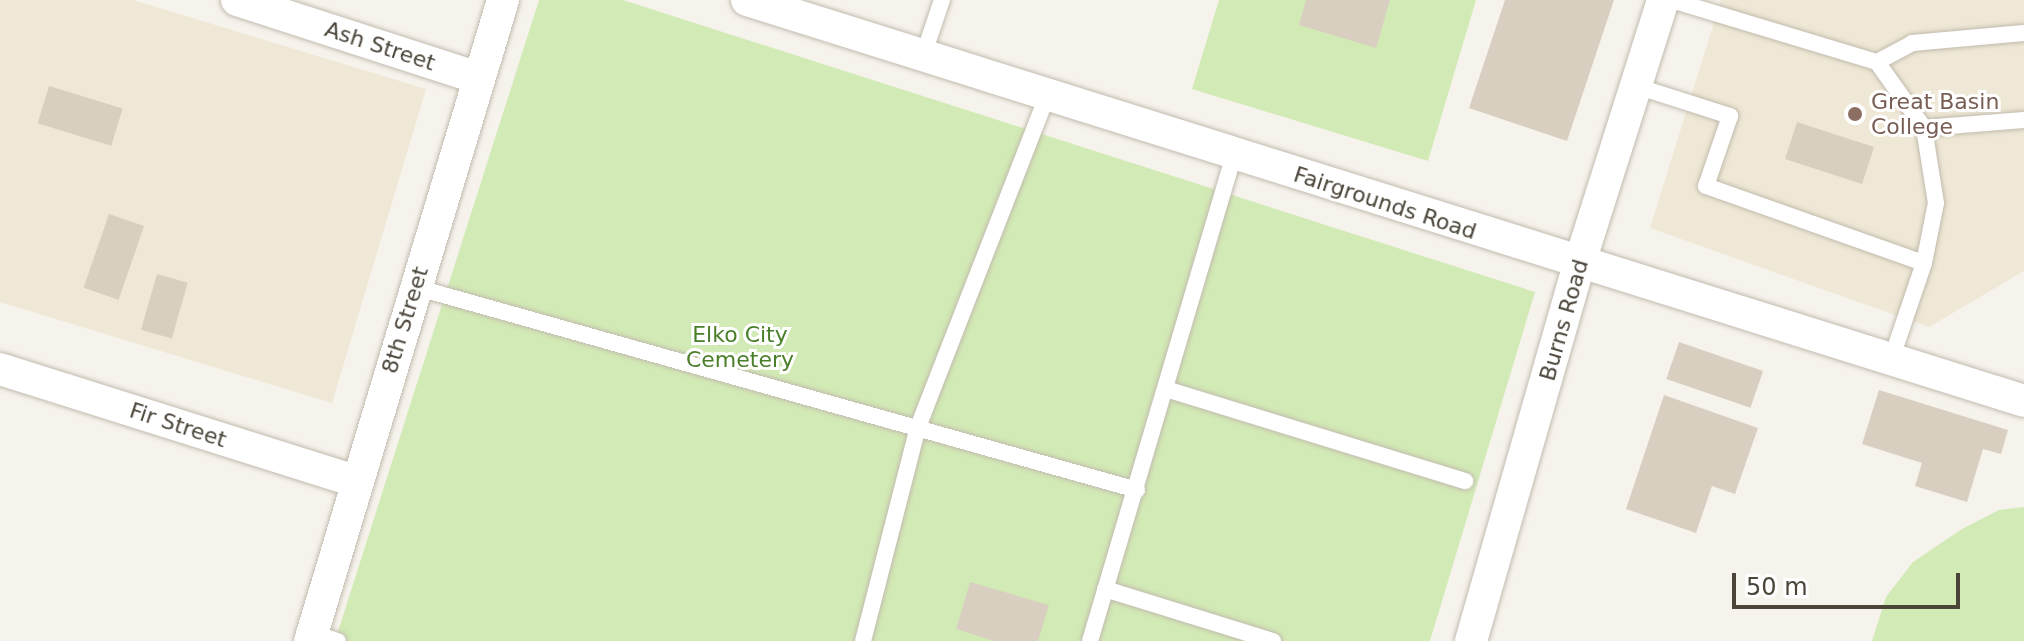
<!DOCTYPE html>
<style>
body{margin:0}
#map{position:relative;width:2024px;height:641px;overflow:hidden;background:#f6f3ec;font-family:"DejaVu Sans",sans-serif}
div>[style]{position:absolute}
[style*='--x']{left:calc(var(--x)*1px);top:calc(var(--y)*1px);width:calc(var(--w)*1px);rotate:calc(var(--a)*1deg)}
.education>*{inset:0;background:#efe8d6}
.green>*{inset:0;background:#d2eab5}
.building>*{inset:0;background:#d8cfc1;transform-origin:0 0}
.roads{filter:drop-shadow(0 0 2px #c2bbae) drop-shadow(0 0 2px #c2bbae)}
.service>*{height:16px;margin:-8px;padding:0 8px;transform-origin:8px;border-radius:8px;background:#fff}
.minor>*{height:32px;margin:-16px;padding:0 16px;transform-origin:16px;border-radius:16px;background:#fff}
.dots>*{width:22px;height:22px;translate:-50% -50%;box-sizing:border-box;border:4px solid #fff;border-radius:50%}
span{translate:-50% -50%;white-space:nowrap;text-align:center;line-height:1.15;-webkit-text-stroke:6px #fff;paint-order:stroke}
.street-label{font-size:22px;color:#4b4439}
.education-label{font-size:22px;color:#785e54}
.left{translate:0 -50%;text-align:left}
.park-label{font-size:22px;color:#4a7f2a}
.scale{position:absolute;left:1732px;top:573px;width:228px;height:36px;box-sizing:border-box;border:4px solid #4b4439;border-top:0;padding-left:10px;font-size:24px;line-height:28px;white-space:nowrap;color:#4b4439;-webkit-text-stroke:6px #fff;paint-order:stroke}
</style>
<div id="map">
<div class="education">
<div style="clip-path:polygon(0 0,133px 0,426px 89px,332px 403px,0 302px)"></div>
<div style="clip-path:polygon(1721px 0,2024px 0,2024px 271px,1929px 327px,1650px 228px)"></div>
</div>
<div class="green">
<div style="clip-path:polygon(539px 0,623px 0,1535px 292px,1430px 641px,335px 641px)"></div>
<div style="clip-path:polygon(1219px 0,1476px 0,1428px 161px,1192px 89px)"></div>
<div style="clip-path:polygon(2024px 507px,2024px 641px,1872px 641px,1886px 597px,1913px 562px,1962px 529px,1999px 510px)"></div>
</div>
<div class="building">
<div style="clip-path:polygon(1306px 0,1390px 0,1376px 48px,1299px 25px)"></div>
<div style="clip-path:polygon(1505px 0,1614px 0,1567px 141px,1469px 108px)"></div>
<div style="left:49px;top:86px;width:77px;height:39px;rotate:17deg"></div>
<div style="left:1797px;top:122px;width:81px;height:39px;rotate:18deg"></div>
<div style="left:109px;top:214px;width:37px;height:78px;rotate:19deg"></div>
<div style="left:157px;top:274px;width:32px;height:58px;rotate:16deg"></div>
<div style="left:1679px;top:342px;width:89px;height:39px;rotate:19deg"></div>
<div style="clip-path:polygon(1879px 390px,2008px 430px,2001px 454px,1983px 449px,1967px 502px,1915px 486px,1922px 463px,1862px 444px)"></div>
<div style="clip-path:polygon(1664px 395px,1758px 428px,1735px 494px,1712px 486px,1696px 533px,1626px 509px)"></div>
<div style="clip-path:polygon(970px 582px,1049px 605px,1038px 641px,994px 641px,956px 629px)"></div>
</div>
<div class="roads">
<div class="service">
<div style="--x:1671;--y:0;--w:215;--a:16.8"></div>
<div style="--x:1877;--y:62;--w:81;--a:54.5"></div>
<div style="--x:1924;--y:128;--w:100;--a:-4.6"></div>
<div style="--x:923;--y:56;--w:59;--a:-71.3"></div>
<div style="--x:1877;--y:62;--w:40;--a:-28"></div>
<div style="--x:1912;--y:43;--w:112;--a:-5.1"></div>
<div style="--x:1636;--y:86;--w:99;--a:17.7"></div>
<div style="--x:1730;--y:116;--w:74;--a:108.9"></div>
<div style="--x:1706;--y:186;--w:231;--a:19.5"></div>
<div style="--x:415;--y:287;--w:750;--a:15.7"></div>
<div style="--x:1891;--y:360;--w:102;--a:-71.2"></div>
<div style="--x:1924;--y:263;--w:61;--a:-78.7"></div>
<div style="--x:1936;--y:203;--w:76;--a:-99.1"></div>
<div style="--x:1169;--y:390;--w:310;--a:17.1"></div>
<div style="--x:1105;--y:589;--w:176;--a:17.2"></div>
<div style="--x:313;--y:633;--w:26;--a:18"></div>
<div style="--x:863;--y:641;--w:221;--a:-75.6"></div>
<div style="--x:918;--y:427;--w:355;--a:-68.7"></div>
<div style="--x:1090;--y:641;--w:507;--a:-73.5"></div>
</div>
<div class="minor">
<div style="--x:237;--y:0;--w:253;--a:17.9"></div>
<div style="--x:747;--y:0;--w:1338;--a:17.43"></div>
<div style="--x:0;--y:369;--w:373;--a:17.5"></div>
<div style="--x:310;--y:641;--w:669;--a:-73.24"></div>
<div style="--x:1471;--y:641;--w:391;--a:-74"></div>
<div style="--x:1579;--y:265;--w:278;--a:-72.4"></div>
</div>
</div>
<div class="dots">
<div style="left:1855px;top:114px;background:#8d6e63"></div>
</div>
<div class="street-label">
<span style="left:380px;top:46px;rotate:18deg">Ash Street</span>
<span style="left:1385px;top:203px;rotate:18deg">Fairgrounds Road</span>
<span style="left:405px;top:320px;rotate:-73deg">8th Street</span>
<span style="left:1564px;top:320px;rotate:-74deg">Burns Road</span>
<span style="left:178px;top:425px;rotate:18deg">Fir Street</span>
</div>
<div class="education-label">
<span class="left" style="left:1871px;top:114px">Great Basin<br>College</span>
</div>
<div class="park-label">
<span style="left:740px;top:347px">Elko City<br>Cemetery</span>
</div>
<div class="scale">50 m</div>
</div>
